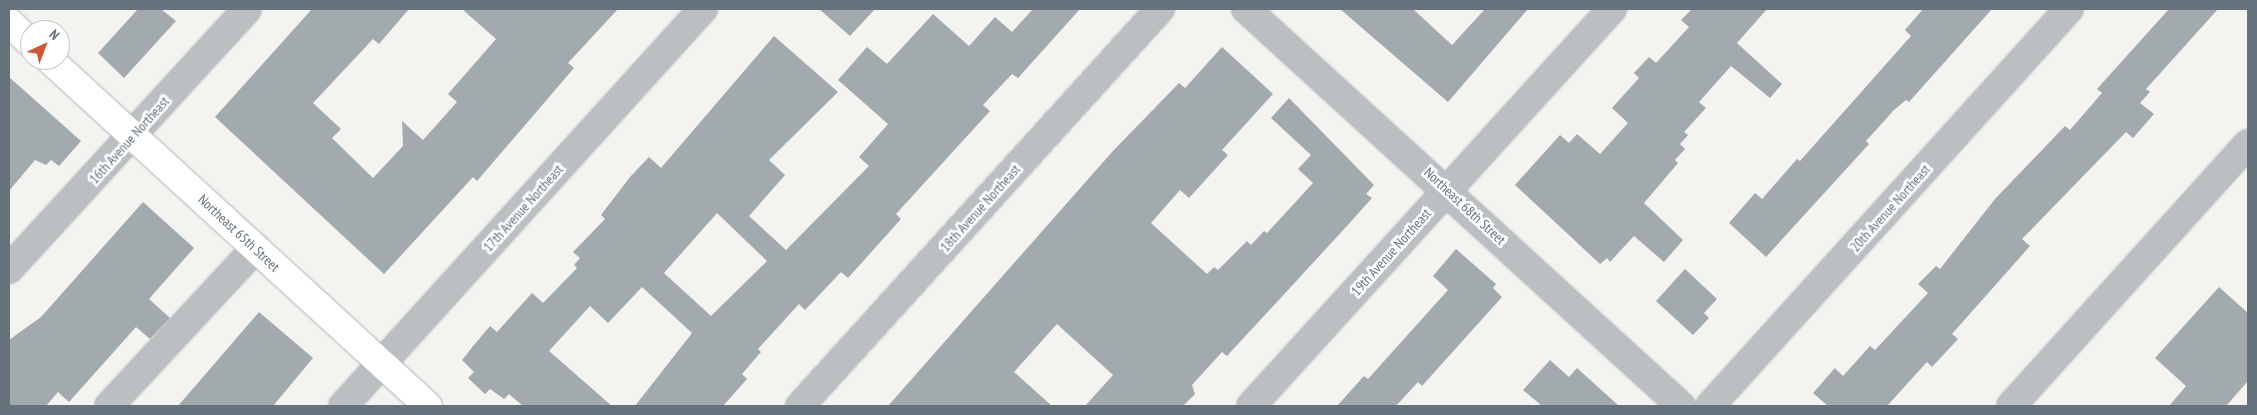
<!DOCTYPE html>
<style>
body{margin:0}
#map{position:relative;width:2257px;height:415px;overflow:hidden;background:#f3f3f0;font-family:"PT Sans Narrow",sans-serif}
div>[style]{position:absolute}
[style*='--x']{left:calc(var(--x)*1px);top:calc(var(--y)*1px);width:calc(var(--w)*1px);rotate:calc(var(--a)*1deg)}
.building>*{inset:0;background:#a3aaae}
.roads{filter:drop-shadow(0 0 1px #afb3b6) drop-shadow(0 0 1px #afb3b6)}
.minor>*{height:28px;margin:-14px;padding:0 14px;transform-origin:14px;border-radius:14px;background:#bbbfc1}
.major>*{height:28px;margin:-14px;padding:0 14px;transform-origin:14px;border-radius:14px;background:#fff}
span{translate:-50% -50%;white-space:nowrap;text-align:center;line-height:1.15;-webkit-text-stroke:5px #fff;paint-order:stroke}
.street-label{font-size:14px;color:#66737d}
.frame{position:absolute;inset:0;border:10px solid #66737d;pointer-events:none}
.north{position:absolute;left:20px;top:20px;width:50px;height:50px;box-sizing:border-box;background:#fff;border:1px solid #c2c7cb;border-radius:50%;rotate:43deg;font-size:14px;font-weight:700;line-height:20px;text-align:center;color:#66737d}
.north::after{content:'';display:block;margin:auto;width:18px;height:22px;background:#cd5637;clip-path:polygon(50% 0,100% 100%,50% 72%,0 100%)}
</style>
<div id="map">
<div class="building">
<div style="clip-path:polygon(138px 9px,161px 9px,176px 21px,124px 78px,98px 53px)"></div>
<div style="clip-path:polygon(312px 9px,409px 9px,379px 44px,373px 39px,313px 103px,341px 129px,332px 138px,373px 178px,403px 146px,402px 121px,423px 140px,457px 102px,448px 94px,496px 39px,462px 9px,618px 9px,568px 63px,574px 68px,477px 181px,473px 177px,384px 274px,215px 117px)"></div>
<div style="clip-path:polygon(819px 9px,875px 9px,850px 36px)"></div>
<div style="clip-path:polygon(evenodd,1033px 9px,1080px 9px,1018px 78px,1012px 74px,983px 105px,990px 111px,896px 214px,901px 219px,848px 278px,841px 272px,805px 310px,799px 304px,758px 349px,761px 352px,742px 374px,747px 379px,723px 406px,635px 406px,692px 333px,642px 287px,608px 323px,590px 306px,549px 351px,612px 406px,523px 406px,509px 394px,504px 399px,490px 389px,485px 394px,468px 378px,474px 372px,462px 360px,474px 345px,490px 326px,497px 332px,532px 293px,543px 303px,577px 268px,574px 265px,580px 258px,573px 252px,605px 219px,601px 215px,630px 177px,649px 157px,661px 168px,774px 36px,838px 92px,769px 160px,785px 175px,749px 216px,786px 250px,869px 166px,859px 157px,888px 124px,838px 80px,867px 47px,887px 64px,933px 14px,969px 46px,995px 17px,1012px 32px,1033px 9px,717px 213px,767px 261px,711px 316px,664px 273px,717px 213px)"></div>
<div style="clip-path:polygon(1340px 9px,1413px 9px,1452px 45px,1485px 9px,1528px 9px,1448px 102px)"></div>
<div style="clip-path:polygon(1692px 9px,1767px 9px,1737px 43px,1782px 84px,1770px 98px,1731px 66px,1699px 102px,1706px 108px,1684px 132px,1688px 135px,1680px 144px,1685px 149px,1675px 160px,1678px 163px,1644px 203px,1683px 240px,1664px 262px,1634px 236px,1610px 262px,1607px 258px,1600px 264px,1515px 185px,1560px 135px,1569px 143px,1577px 134px,1600px 154px,1628px 123px,1612px 108px,1639px 78px,1634px 73px,1649px 57px,1656px 63px,1689px 27px,1681px 20px)"></div>
<div style="clip-path:polygon(1923px 9px,1992px 9px,1909px 102px,1906px 100px,1894px 110px,1866px 141px,1869px 144px,1766px 257px,1729px 223px,1755px 193px,1762px 199px,1797px 159px,1800px 161px,1911px 36px,1905px 30px)"></div>
<div style="clip-path:polygon(2169px 9px,2218px 9px,2146px 89px,2150px 92px,2140px 103px,2154px 114px,2133px 138px,2126px 132px,2022px 239px,2030px 246px,1952px 334px,1958px 339px,1932px 367px,1927px 362px,1887px 406px,1828px 406px,1813px 393px,1835px 368px,1843px 376px,1870px 346px,1875px 350px,1928px 293px,1918px 284px,1936px 266px,1940px 269px,1995px 199px,2065px 126px,2070px 130px,2102px 93px,2097px 89px)"></div>
<div style="clip-path:polygon(1222px 47px,1273px 94px,1222px 150px,1228px 155px,1189px 198px,1180px 190px,1151px 223px,1207px 274px,1214px 267px,1218px 270px,1247px 241px,1251px 245px,1264px 231px,1267px 233px,1313px 183px,1298px 169px,1311px 155px,1271px 118px,1289px 98px,1374px 185px,1366px 194px,1372px 198px,1347px 226px,1227px 356px,1222px 352px,1192px 385px,1195px 394px,1183px 406px,1085px 406px,1113px 375px,1057px 324px,1014px 372px,1052px 406px,888px 406px,1112px 152px,1179px 83px,1185px 88px)"></div>
<div style="clip-path:polygon(9px 77px,81px 141px,59px 166px,51px 160px,46px 165px,35px 160px,9px 191px)"></div>
<div style="clip-path:polygon(143px 202px,194px 248px,149px 299px,170px 318px,150px 339px,136px 327px,69px 402px,58px 392px,46px 406px,9px 406px,9px 340px,41px 317px)"></div>
<div style="clip-path:polygon(1456px 249px,1496px 284px,1493px 288px,1502px 297px,1422px 386px,1418px 382px,1396px 406px,1337px 406px,1364px 376px,1368px 379px,1448px 290px,1433px 276px)"></div>
<div style="clip-path:polygon(1685px 269px,1717px 299px,1704px 313px,1709px 318px,1693px 335px,1656px 301px)"></div>
<div style="clip-path:polygon(2219px 287px,2248px 313px,2248px 381px,2226px 406px,2169px 406px,2186px 386px,2155px 358px)"></div>
<div style="clip-path:polygon(259px 312px,313px 358px,273px 406px,178px 406px)"></div>
<div style="clip-path:polygon(1550px 360px,1569px 377px,1577px 368px,1619px 406px,1542px 406px,1523px 390px)"></div>
</div>
<div class="roads">
<div class="minor">
<div style="--x:1246;--y:9;--w:589;--a:42.38"></div>
<div style="--x:9;--y:269;--w:352;--a:-47.5"></div>
<div style="--x:109;--y:406;--w:216;--a:-47.1"></div>
<div style="--x:343;--y:406;--w:536;--a:-47.8"></div>
<div style="--x:800;--y:406;--w:536;--a:-47.8"></div>
<div style="--x:1251;--y:406;--w:537;--a:-47.72"></div>
<div style="--x:1710;--y:406;--w:535;--a:-47.88"></div>
<div style="--x:2011;--y:406;--w:353;--a:-47.9"></div>
</div>
<div class="major">
<div style="--x:9;--y:22;--w:29;--a:44"></div>
<div style="--x:50;--y:60;--w:512;--a:42.47"></div>
</div>
</div>
<div class="street-label">
<span style="left:129px;top:140px;rotate:-48deg">16th Avenue Northeast</span>
<span style="left:1465px;top:206px;rotate:43deg">Northeast 68th Street</span>
<span style="left:523px;top:208px;rotate:-48deg">17th Avenue Northeast</span>
<span style="left:980px;top:208px;rotate:-48deg">18th Avenue Northeast</span>
<span style="left:1890px;top:208px;rotate:-48deg">20th Avenue Northeast</span>
<span style="left:239px;top:233px;rotate:43deg">Northeast 65th Street</span>
<span style="left:1391px;top:252px;rotate:-48deg">19th Avenue Northeast</span>
</div>
<div class="frame"></div>
<div class="north">N</div>
</div>
